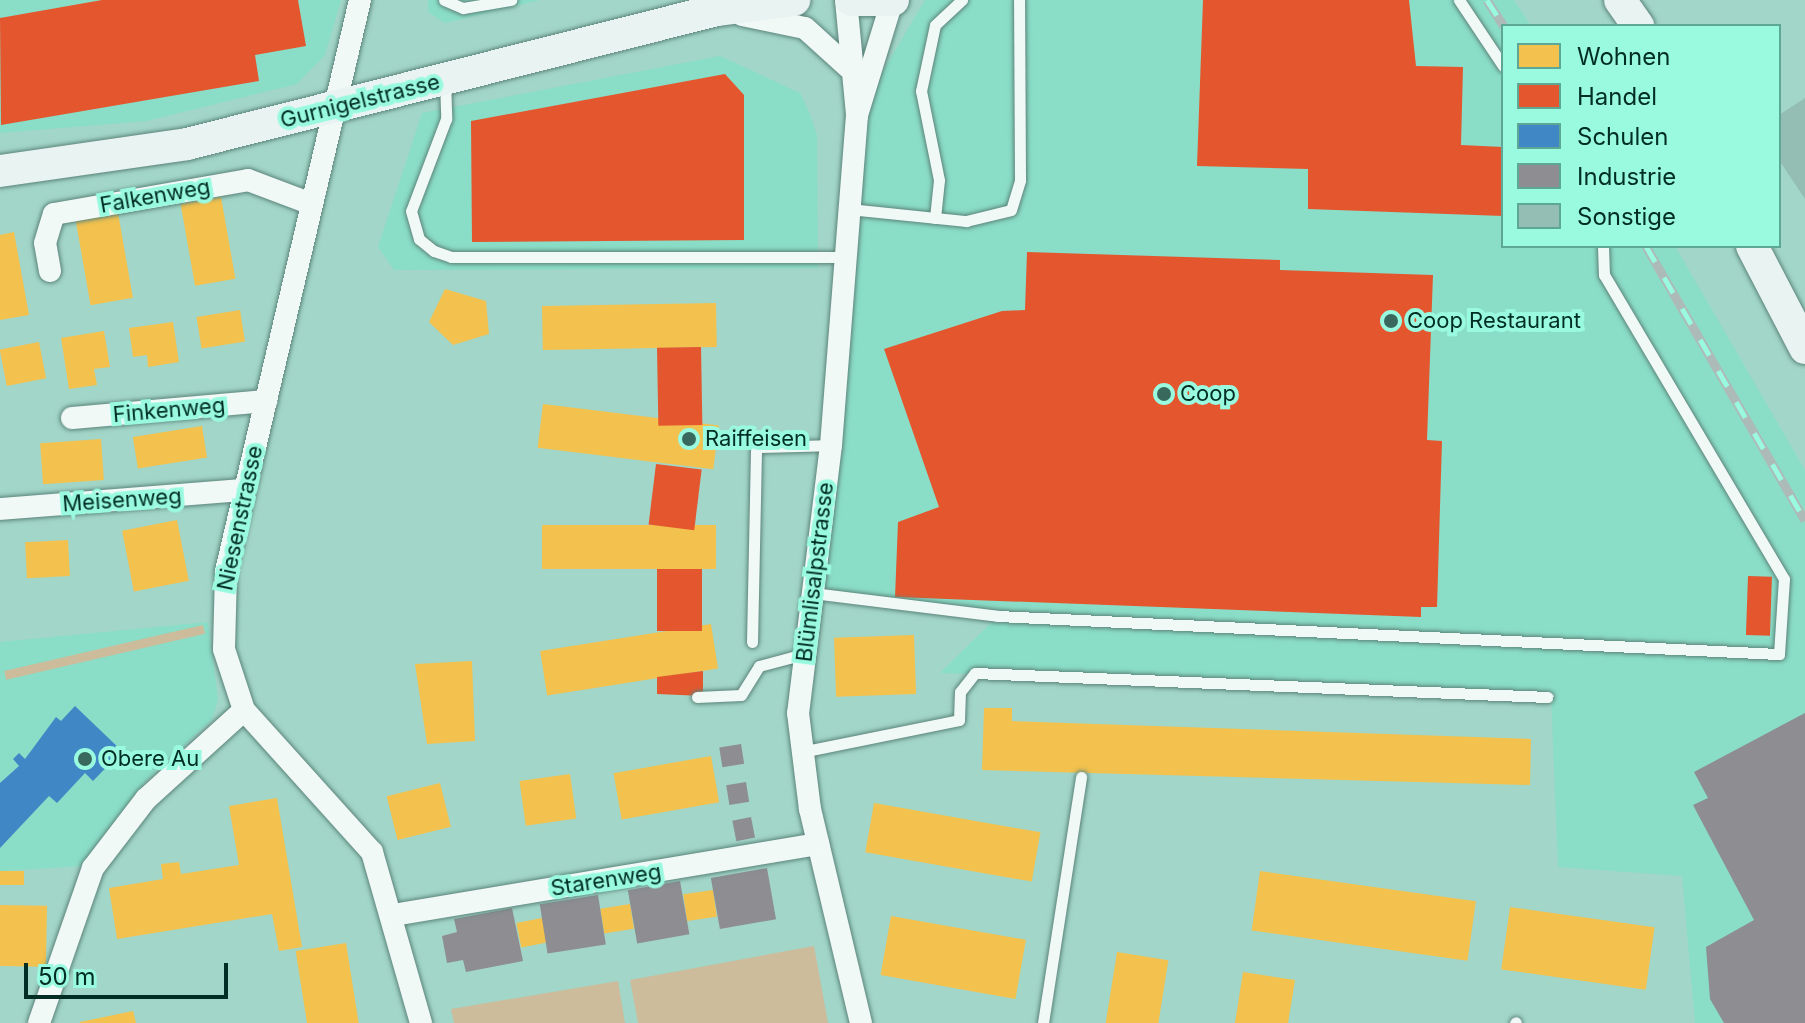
<!DOCTYPE html>
<meta charset="utf-8">
<style>
body{margin:0}
#map{position:relative;width:1805px;height:1023px;overflow:hidden;background:#a2d6c8;font-family:Inter,sans-serif}
div>[style]{position:absolute}
[style*='--x']{left:calc(var(--x)*1px);top:calc(var(--y)*1px);width:calc(var(--w)*1px);rotate:calc(var(--a)*1deg)}
.built>*{inset:0;background:#8addc7}
.green>*{inset:0;background:#ccbc9b;transform-origin:0 0}
.homes>*{inset:0;background:#f2c14e;transform-origin:0 0}
.shops>*{inset:0;background:#e4572e;transform-origin:0 0}
.schools>*{inset:0;background:#3f88c5}
.industry>*{inset:0;background:#8d8d92;transform-origin:0 0}
.building>*{inset:0;background:#94bdb3}
.roads{filter:drop-shadow(0 0 2px #5c847a) drop-shadow(0 0 2px #5c847a)}
.lane>*{height:11px;margin:-5.5px;padding:0 5.5px;transform-origin:5.5px;border-radius:5.5px;background:#f1f9f7}
.street>*{height:22px;margin:-11px;padding:0 11px;transform-origin:11px;border-radius:11px;background:#f1f9f7}
.secondary>*{height:32px;margin:-16px;padding:0 16px;transform-origin:16px;border-radius:16px;background:#e9f3f2}
.rail>*{height:9px;margin-top:-4.5px;transform-origin:0;background:repeating-linear-gradient(90deg,#9afae0 0 18px,#acbbb7 0 36px);box-sizing:border-box;border-block:2px solid #acbbb7}
.dots>*{width:22px;height:22px;translate:-50% -50%;box-sizing:border-box;border:4px solid #9afae0;border-radius:50%}
span{translate:-50% -50%;white-space:nowrap;text-align:center;line-height:1.15;-webkit-text-stroke:8px #9afae0;paint-order:stroke}
.street-label{font-size:22px;color:#012e24}
.poi-label{font-size:22px;color:#012e24}
.left{translate:0 -50%;text-align:left}
.legend{position:absolute;left:1501px;top:24px;width:280px;height:224px;box-sizing:border-box;background:#9afae0;border:2px solid #5da895;margin:0;padding:10px 14px;list-style:none;font-size:24px;color:#012e24}
.legend li{display:flex;align-items:center;gap:16px;height:40px}
.legend b{width:40px;border:2px solid #5da895}
.scale{position:absolute;left:24px;top:963px;width:204px;height:36px;box-sizing:border-box;border:4px solid #012e24;border-top:0;padding-left:10px;font-size:24px;line-height:28px;white-space:nowrap;color:#012e24;-webkit-text-stroke:6px #9afae0;paint-order:stroke}
</style>
<div id="map">
<div class="built">
<div style="clip-path:polygon(0 0,341px 0,325px 55px,297px 84px,147px 121px,0 133px)"></div>
<div style="clip-path:polygon(428px 0,540px 0,445px 23px,428px 12px)"></div>
<div style="clip-path:polygon(925px 0,1514px 0,1531px 26px,1503px 26px,1503px 246px,1675px 246px,1805px 470px,1805px 1023px,1695px 1023px,1682px 876px,1558px 867px,1551px 695px,940px 673px,997px 617px,812px 593px,857px 115px)"></div>
<div style="clip-path:polygon(720px 56px,800px 93px,810px 114px,817px 136px,818px 268px,394px 270px,378px 247px,422px 113px)"></div>
<div style="clip-path:polygon(208px 622px,218px 700px,212px 719px,145px 782px,83px 866px,0 871px,0 642px)"></div>
</div>
<div class="green">
<div style="left:203px;top:625px;width:9px;height:204px;rotate:77deg"></div>
<div style="clip-path:polygon(814px 946px,828px 1023px,638px 1023px,630px 980px)"></div>
<div style="clip-path:polygon(618px 981px,625px 1023px,454px 1023px,451px 1009px)"></div>
</div>
<div class="homes">
<div style="left:221px;top:197px;width:83px;height:41px;rotate:80deg"></div>
<div style="left:118px;top:213px;width:86px;height:43px;rotate:80deg"></div>
<div style="clip-path:polygon(14px 232px,29px 315px,0 320px,0 235px)"></div>
<div style="clip-path:polygon(445px 289px,486px 301px,489px 334px,453px 345px,429px 322px)"></div>
<div style="left:716px;top:303px;width:44px;height:174px;rotate:89deg"></div>
<div style="left:240px;top:310px;width:32px;height:44px;rotate:81deg"></div>
<div style="clip-path:polygon(173px 322px,179px 362px,148px 367px,147px 355px,133px 357px,129px 328px)"></div>
<div style="clip-path:polygon(104px 331px,110px 367px,94px 369px,97px 385px,69px 389px,61px 338px)"></div>
<div style="left:39px;top:342px;width:37px;height:40px;rotate:79deg"></div>
<div style="left:543px;top:404px;width:177px;height:44px;rotate:7deg"></div>
<div style="left:202px;top:426px;width:32px;height:70px;rotate:81deg"></div>
<div style="left:101px;top:439px;width:41px;height:61px;rotate:86deg"></div>
<div style="left:177px;top:520px;width:62px;height:56px;rotate:79deg"></div>
<div style="left:716px;top:525px;width:44px;height:174px;rotate:90deg"></div>
<div style="left:68px;top:540px;width:36px;height:43px;rotate:87deg"></div>
<div style="left:711px;top:624px;width:45px;height:173px;rotate:81deg"></div>
<div style="left:914px;top:635px;width:59px;height:80px;rotate:88deg"></div>
<div style="clip-path:polygon(472px 661px,475px 741px,427px 744px,415px 664px)"></div>
<div style="clip-path:polygon(984px 708px,1012px 708px,1012px 721px,1531px 739px,1530px 785px,982px 770px)"></div>
<div style="left:711px;top:756px;width:47px;height:99px;rotate:80deg"></div>
<div style="left:570px;top:774px;width:45px;height:51px;rotate:82deg"></div>
<div style="left:440px;top:783px;width:45px;height:55px;rotate:76deg"></div>
<div style="clip-path:polygon(277px 798px,302px 947px,279px 951px,272px 914px,117px 939px,109px 888px,163px 879px,161px 864px,179px 862px,181px 874px,239px 865px,229px 806px)"></div>
<div style="left:874px;top:803px;width:169px;height:50px;rotate:10deg"></div>
<div style="left:24px;top:871px;width:14px;height:24px;rotate:90deg"></div>
<div style="left:1260px;top:871px;width:218px;height:60px;rotate:8deg"></div>
<div style="left:713px;top:890px;width:27px;height:30px;rotate:82deg"></div>
<div style="left:630px;top:904px;width:25px;height:30px;rotate:81deg"></div>
<div style="left:0;top:905px;width:47px;height:61px;rotate:1deg"></div>
<div style="left:1510px;top:907px;width:146px;height:63px;rotate:8deg"></div>
<div style="left:891px;top:916px;width:137px;height:60px;rotate:10deg"></div>
<div style="left:542px;top:918px;width:25px;height:26px;rotate:79deg"></div>
<div style="left:346px;top:943px;width:81px;height:51px;rotate:81deg"></div>
<div style="left:1117px;top:952px;width:52px;height:72px;rotate:9deg"></div>
<div style="clip-path:polygon(1243px 972px,1295px 980px,1288px 1023px,1235px 1023px)"></div>
<div style="clip-path:polygon(133px 1011px,136px 1023px,80px 1023px,80px 1022px)"></div>
</div>
<div class="shops">
<div style="clip-path:polygon(102px 0,298px 0,306px 46px,255px 55px,259px 81px,1px 125px,0 18px)"></div>
<div style="clip-path:polygon(1203px 0,1409px 0,1416px 66px,1463px 67px,1461px 145px,1503px 147px,1503px 216px,1308px 209px,1308px 169px,1197px 166px)"></div>
<div style="clip-path:polygon(725px 74px,744px 95px,744px 240px,472px 242px,471px 121px)"></div>
<div style="clip-path:polygon(1027px 252px,1280px 260px,1280px 270px,1433px 275px,1427px 440px,1442px 441px,1437px 607px,1421px 607px,1421px 617px,895px 597px,898px 522px,939px 507px,884px 349px,1002px 311px,1025px 310px)"></div>
<div style="left:701px;top:347px;width:78px;height:44px;rotate:89deg"></div>
<div style="left:656px;top:464px;width:46px;height:61px;rotate:7deg"></div>
<div style="left:657px;top:569px;width:45px;height:62px"></div>
<div style="left:1748px;top:576px;width:24px;height:59px;rotate:2deg"></div>
<div style="clip-path:polygon(703px 671px,703px 696px,657px 694px,657px 677px)"></div>
</div>
<div class="schools">
<div style="clip-path:polygon(75px 706px,122px 751px,93px 781px,85px 773px,57px 803px,49px 796px,0 848px,0 783px,19px 766px,13px 759px,19px 753px,25px 759px,56px 717px,61px 721px)"></div>
</div>
<div class="industry">
<div style="clip-path:polygon(1805px 713px,1805px 1023px,1724px 1023px,1710px 999px,1706px 947px,1754px 920px,1693px 805px,1708px 798px,1694px 772px)"></div>
<div style="left:741px;top:744px;width:20px;height:22px;rotate:81deg"></div>
<div style="left:746px;top:782px;width:20px;height:20px;rotate:81deg"></div>
<div style="left:751px;top:817px;width:21px;height:19px;rotate:79deg"></div>
<div style="left:767px;top:868px;width:52px;height:57px;rotate:80deg"></div>
<div style="left:680px;top:881px;width:54px;height:53px;rotate:80deg"></div>
<div style="left:598px;top:895px;width:50px;height:59px;rotate:81deg"></div>
<div style="clip-path:polygon(512px 908px,523px 961px,466px 972px,463px 960px,447px 963px,442px 936px,457px 932px,454px 919px)"></div>
</div>
<div class="building">
<div style="clip-path:polygon(1805px 98px,1805px 199px,1779px 160px,1779px 115px)"></div>
</div>
<div class="roads">
<div class="lane">
<div style="--x:444;--y:0;--w:21;--a:23"></div>
<div style="--x:463;--y:8;--w:49;--a:-9.5"></div>
<div style="--x:1459;--y:0;--w:79;--a:56.3"></div>
<div style="--x:445;--y:81;--w:38;--a:88"></div>
<div style="--x:446;--y:119;--w:98;--a:110.8"></div>
<div style="--x:411;--y:211;--w:29;--a:74"></div>
<div style="--x:419;--y:239;--w:19;--a:39"></div>
<div style="--x:434;--y:251;--w:18;--a:19"></div>
<div style="--x:451;--y:257;--w:395;--a:0"></div>
<div style="--x:849;--y:209;--w:118;--a:5.9"></div>
<div style="--x:966;--y:221;--w:46;--a:-13.7"></div>
<div style="--x:1011;--y:210;--w:31;--a:-73"></div>
<div style="--x:1020;--y:180;--w:180;--a:-90.3"></div>
<div style="--x:935;--y:218;--w:38;--a:-84"></div>
<div style="--x:939;--y:180;--w:91;--a:-101.4"></div>
<div style="--x:921;--y:91;--w:67;--a:-78"></div>
<div style="--x:935;--y:25;--w:37;--a:-43"></div>
<div style="--x:812;--y:593;--w:187;--a:7"></div>
<div style="--x:998;--y:616;--w:782;--a:2.79"></div>
<div style="--x:1779;--y:654;--w:75;--a:-86.2"></div>
<div style="--x:1784;--y:579;--w:353;--a:-120.6"></div>
<div style="--x:1604;--y:275;--w:29;--a:-92"></div>
<div style="--x:752;--y:642;--w:195;--a:-88.8"></div>
<div style="--x:756;--y:447;--w:75;--a:-1.5"></div>
<div style="--x:697;--y:697;--w:44;--a:-2.6"></div>
<div style="--x:741;--y:695;--w:34;--a:-58"></div>
<div style="--x:759;--y:666;--w:47;--a:-14.9"></div>
<div style="--x:801;--y:752;--w:161;--a:-11.4"></div>
<div style="--x:959;--y:720;--w:28;--a:-88"></div>
<div style="--x:960;--y:692;--w:24;--a:-52"></div>
<div style="--x:975;--y:673;--w:573;--a:2.4"></div>
<div style="--x:1043;--y:1023;--w:249;--a:-81.2"></div>
<div style="--x:1515;--y:1023;--w:1;--a:-45"></div>
</div>
<div class="street">
<div style="--x:846;--y:0;--w:116;--a:84.5"></div>
<div style="--x:857;--y:115;--w:331;--a:94.5"></div>
<div style="--x:831;--y:445;--w:270;--a:97"></div>
<div style="--x:798;--y:713;--w:97;--a:82.9"></div>
<div style="--x:810;--y:809;--w:220;--a:76.6"></div>
<div style="--x:742;--y:15;--w:64;--a:11.7"></div>
<div style="--x:805;--y:28;--w:59;--a:42.3"></div>
<div style="--x:857;--y:115;--w:119;--a:-72.9"></div>
<div style="--x:50;--y:271;--w:28;--a:-100"></div>
<div style="--x:45;--y:243;--w:30;--a:-73"></div>
<div style="--x:54;--y:214;--w:197;--a:-9.9"></div>
<div style="--x:248;--y:180;--w:68;--a:20.6"></div>
<div style="--x:72;--y:418;--w:195;--a:-5"></div>
<div style="--x:0;--y:509;--w:245;--a:-4.5"></div>
<div style="--x:244;--y:710;--w:191;--a:48"></div>
<div style="--x:372;--y:852;--w:178;--a:74"></div>
<div style="--x:393;--y:915;--w:431;--a:-9.5"></div>
<div style="--x:39;--y:1023;--w:164;--a:-70.8"></div>
<div style="--x:93;--y:868;--w:87;--a:-52.5"></div>
<div style="--x:146;--y:799;--w:132;--a:-42.2"></div>
<div style="--x:244;--y:710;--w:64;--a:-108.2"></div>
<div style="--x:224;--y:649;--w:78;--a:-88.5"></div>
<div style="--x:226;--y:571;--w:587;--a:-76.79"></div>
</div>
<div class="secondary">
<div style="--x:851;--y:0;--w:42;--a:0"></div>
<div style="--x:1620;--y:0;--w:32;--a:55"></div>
<div style="--x:0;--y:171;--w:189;--a:-8.2"></div>
<div style="--x:187;--y:144;--w:547;--a:-14.19"></div>
<div style="--x:717;--y:10;--w:78;--a:-7.4"></div>
<div style="--x:1752;--y:246;--w:115;--a:62.5"></div>
</div>
</div>
<div class="rail">
<div style="--x:1487;--y:0;--w:31;--a:57"></div>
<div style="--x:1646;--y:246;--w:317;--a:59.9"></div>
</div>
<div class="dots">
<div style="left:1391px;top:321px;background:#39695d"></div>
<div style="left:1164px;top:394px;background:#39695d"></div>
<div style="left:689px;top:439px;background:#39695d"></div>
<div style="left:85px;top:759px;background:#39695d"></div>
</div>
<div class="street-label">
<span style="left:360px;top:101px;rotate:-14deg">Gurnigelstrasse</span>
<span style="left:155px;top:196px;rotate:-10deg">Falkenweg</span>
<span style="left:169px;top:410px;rotate:-5deg">Finkenweg</span>
<span style="left:122px;top:500px;rotate:-4deg">Meisenweg</span>
<span style="left:240px;top:518px;rotate:-78deg">Niesenstrasse</span>
<span style="left:815px;top:572px;rotate:-83deg">Blümlisalpstrasse</span>
<span style="left:606px;top:880px;rotate:-9deg">Starenweg</span>
</div>
<div class="poi-label">
<span class="left" style="left:1407px;top:321px">Coop Restaurant</span>
<span class="left" style="left:1180px;top:394px">Coop</span>
<span class="left" style="left:705px;top:439px">Raiffeisen</span>
<span class="left" style="left:101px;top:759px">Obere Au</span>
</div>
<ul class="legend">
<li><b style="height:22px;background:#f2c14e"></b>Wohnen</li>
<li><b style="height:22px;background:#e4572e"></b>Handel</li>
<li><b style="height:22px;background:#3f88c5"></b>Schulen</li>
<li><b style="height:22px;background:#8d8d92"></b>Industrie</li>
<li><b style="height:22px;background:#94bdb3"></b>Sonstige</li>
</ul>
<div class="scale">50 m</div>
</div>
